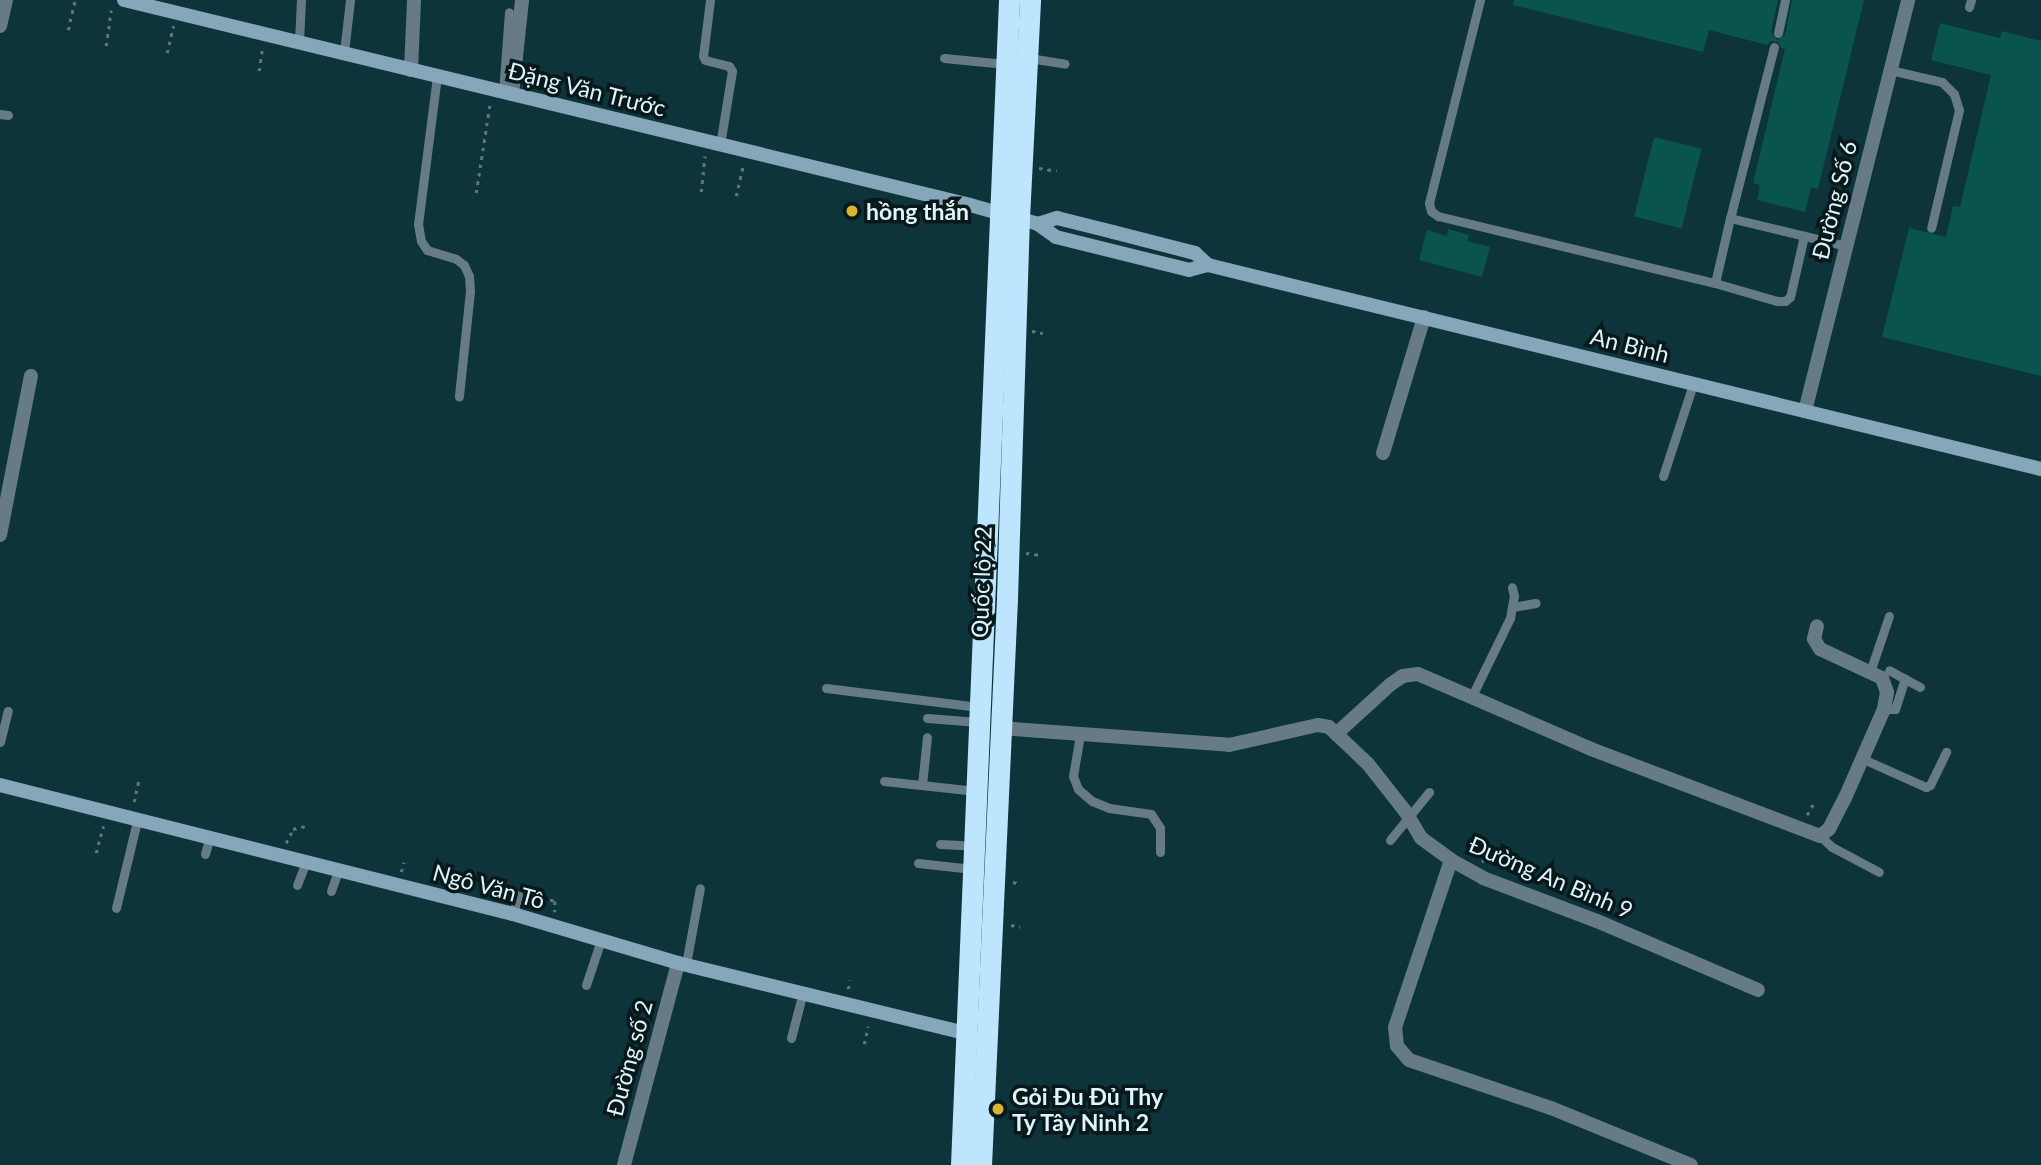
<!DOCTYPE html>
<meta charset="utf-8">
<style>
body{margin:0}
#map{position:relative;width:2041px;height:1165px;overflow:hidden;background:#0d343a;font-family:Lato,sans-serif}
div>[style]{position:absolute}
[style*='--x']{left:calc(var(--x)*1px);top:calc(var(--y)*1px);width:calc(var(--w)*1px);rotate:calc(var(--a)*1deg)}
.building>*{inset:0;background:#09544e;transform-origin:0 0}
.path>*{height:2.5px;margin-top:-1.25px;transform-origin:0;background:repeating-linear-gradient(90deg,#58797e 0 3.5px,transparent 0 8.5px)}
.lane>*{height:9px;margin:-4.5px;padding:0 4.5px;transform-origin:4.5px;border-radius:4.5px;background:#677b87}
.street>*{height:14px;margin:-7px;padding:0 7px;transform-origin:7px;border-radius:7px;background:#677b87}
.secondary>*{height:14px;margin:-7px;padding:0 7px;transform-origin:7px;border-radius:7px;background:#86a7ba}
.highway>*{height:21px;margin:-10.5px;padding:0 10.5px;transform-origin:10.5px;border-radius:10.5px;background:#bde6fe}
.dots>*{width:19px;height:19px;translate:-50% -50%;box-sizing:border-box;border:4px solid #09191b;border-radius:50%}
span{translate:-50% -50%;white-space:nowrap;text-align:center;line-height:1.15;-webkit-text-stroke:7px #09191b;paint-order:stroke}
.street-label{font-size:23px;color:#e0f5f8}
.poi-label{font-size:23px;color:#e0f5f8;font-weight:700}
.left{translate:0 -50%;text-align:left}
</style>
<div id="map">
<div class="building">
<div style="clip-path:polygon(1514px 0,1778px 0,1771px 32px,1777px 40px,1785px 35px,1792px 0,1864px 0,1818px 189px,1811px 187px,1805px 212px,1757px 200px,1760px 185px,1753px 183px,1785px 49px,1781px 48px,1778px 42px,1771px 41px,1767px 45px,1709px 30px,1703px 52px,1513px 5px)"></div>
<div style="clip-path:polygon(1940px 23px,2000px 38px,2002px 31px,2041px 41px,2041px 376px,1882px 337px,1909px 228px,1946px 237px,1953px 206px,1960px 207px,1991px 75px,1931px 60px)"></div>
<div style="left:1654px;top:137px;width:49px;height:82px;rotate:14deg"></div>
<div style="clip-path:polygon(1448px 229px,1469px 235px,1467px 241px,1490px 247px,1482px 277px,1419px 260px,1427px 230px,1447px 236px)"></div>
</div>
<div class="path">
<div style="--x:68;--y:30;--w:31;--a:-77"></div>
<div style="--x:106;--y:46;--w:36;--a:-82"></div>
<div style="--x:167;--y:53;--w:28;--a:-77"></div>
<div style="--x:259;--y:71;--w:21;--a:-82"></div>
<div style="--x:1039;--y:168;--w:18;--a:9"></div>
<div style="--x:701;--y:192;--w:36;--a:-84"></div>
<div style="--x:476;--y:193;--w:91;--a:-81.2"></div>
<div style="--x:736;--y:196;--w:32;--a:-77"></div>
<div style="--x:1032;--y:331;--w:11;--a:10"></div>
<div style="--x:1026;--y:553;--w:15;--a:8"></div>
<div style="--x:134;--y:802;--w:25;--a:-78"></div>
<div style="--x:1807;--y:815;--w:13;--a:-61"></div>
<div style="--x:286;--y:843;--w:16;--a:-63"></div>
<div style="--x:293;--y:829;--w:13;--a:-13"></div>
<div style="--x:96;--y:853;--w:28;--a:-75"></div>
<div style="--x:1482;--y:862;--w:9;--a:-54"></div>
<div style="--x:401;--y:872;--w:10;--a:-73"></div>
<div style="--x:1013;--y:882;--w:8;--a:14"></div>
<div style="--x:542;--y:897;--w:14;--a:17"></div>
<div style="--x:555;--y:901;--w:11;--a:90"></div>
<div style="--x:1011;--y:925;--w:9;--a:13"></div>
<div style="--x:848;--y:989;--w:9;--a:-77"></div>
<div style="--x:864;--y:1044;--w:18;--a:-77"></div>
</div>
<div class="lane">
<div style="--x:710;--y:0;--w:56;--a:97.1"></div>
<div style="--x:703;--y:56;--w:4;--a:63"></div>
<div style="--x:705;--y:60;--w:25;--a:14"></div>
<div style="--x:729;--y:66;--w:6;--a:59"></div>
<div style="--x:732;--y:71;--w:75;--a:99.2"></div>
<div style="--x:1480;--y:0;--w:209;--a:104.1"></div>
<div style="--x:1429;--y:203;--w:8;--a:76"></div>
<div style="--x:1431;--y:211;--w:9;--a:36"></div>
<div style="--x:1438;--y:216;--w:285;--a:13.6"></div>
<div style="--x:1715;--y:283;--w:67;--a:-77"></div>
<div style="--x:1969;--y:7;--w:7;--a:-74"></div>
<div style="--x:1778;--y:33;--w:34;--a:-78"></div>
<div style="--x:299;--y:42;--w:42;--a:-87.3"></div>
<div style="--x:1774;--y:47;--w:177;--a:104.4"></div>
<div style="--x:1730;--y:218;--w:119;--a:13.6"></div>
<div style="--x:344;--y:52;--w:52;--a:-83.4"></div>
<div style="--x:944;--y:58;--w:62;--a:5.5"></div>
<div style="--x:1029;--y:58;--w:36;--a:9"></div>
<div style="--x:1890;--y:70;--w:53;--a:13"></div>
<div style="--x:1942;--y:82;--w:17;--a:45"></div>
<div style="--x:1954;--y:94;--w:17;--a:73"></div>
<div style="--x:1959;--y:110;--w:121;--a:103.3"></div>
<div style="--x:437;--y:76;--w:149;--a:97.3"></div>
<div style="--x:418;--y:224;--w:17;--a:80"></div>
<div style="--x:421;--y:241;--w:11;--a:56"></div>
<div style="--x:427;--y:250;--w:30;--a:17"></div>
<div style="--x:456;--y:259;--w:10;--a:37"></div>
<div style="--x:464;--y:265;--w:12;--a:66"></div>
<div style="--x:469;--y:276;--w:15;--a:86"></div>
<div style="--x:470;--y:291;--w:106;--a:96"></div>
<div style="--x:503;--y:92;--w:80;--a:-85.7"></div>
<div style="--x:0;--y:114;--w:8;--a:7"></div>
<div style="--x:1715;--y:283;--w:65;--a:16.2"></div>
<div style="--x:1777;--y:301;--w:8;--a:0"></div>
<div style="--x:1785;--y:301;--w:6;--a:-39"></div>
<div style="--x:1790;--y:297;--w:63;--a:-77.1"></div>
<div style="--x:1663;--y:476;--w:97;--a:-71.9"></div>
<div style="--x:1513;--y:607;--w:23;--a:-10"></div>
<div style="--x:1870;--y:672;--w:59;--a:-71.3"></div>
<div style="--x:1905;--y:679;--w:17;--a:28"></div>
<div style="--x:826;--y:688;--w:154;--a:7.1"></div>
<div style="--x:1472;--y:696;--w:87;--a:-64"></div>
<div style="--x:1510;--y:618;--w:22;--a:-80"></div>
<div style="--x:1514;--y:596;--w:9;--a:-103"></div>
<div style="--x:1884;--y:709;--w:11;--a:0"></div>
<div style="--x:1895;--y:709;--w:32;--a:-72"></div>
<div style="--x:1905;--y:679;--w:18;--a:-151"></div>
<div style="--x:927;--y:718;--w:51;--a:4.5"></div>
<div style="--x:1080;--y:735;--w:42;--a:99.7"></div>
<div style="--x:1073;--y:776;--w:14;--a:69"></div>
<div style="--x:1078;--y:789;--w:18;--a:41"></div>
<div style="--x:1092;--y:801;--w:18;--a:22"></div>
<div style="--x:1109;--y:808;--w:42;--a:8.1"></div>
<div style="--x:1151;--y:814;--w:17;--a:57"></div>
<div style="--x:1160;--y:828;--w:24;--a:90"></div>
<div style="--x:0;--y:742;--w:32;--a:-76"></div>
<div style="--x:1863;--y:759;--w:69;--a:24"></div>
<div style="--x:1926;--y:787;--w:4;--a:-27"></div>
<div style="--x:1930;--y:785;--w:37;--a:-64"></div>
<div style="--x:884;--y:781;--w:93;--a:6.2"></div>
<div style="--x:922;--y:785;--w:48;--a:-84.1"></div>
<div style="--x:1820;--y:836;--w:16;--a:43"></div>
<div style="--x:1832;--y:847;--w:53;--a:28"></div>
<div style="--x:1390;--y:840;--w:62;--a:-50.9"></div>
<div style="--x:940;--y:844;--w:34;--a:3"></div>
<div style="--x:205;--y:854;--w:16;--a:-75"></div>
<div style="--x:918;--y:863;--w:55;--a:6.2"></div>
<div style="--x:297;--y:885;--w:25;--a:-69"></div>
<div style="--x:331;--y:891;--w:21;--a:-71"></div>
<div style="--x:116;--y:908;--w:89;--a:-76.4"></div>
<div style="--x:513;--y:914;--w:20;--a:-75"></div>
<div style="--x:686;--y:964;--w:77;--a:-79.6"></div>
<div style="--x:586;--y:985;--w:47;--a:-71.6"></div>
<div style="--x:791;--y:1038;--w:48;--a:-75.4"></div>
</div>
<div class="street">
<div style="--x:0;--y:26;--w:27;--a:-77"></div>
<div style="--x:411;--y:70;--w:70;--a:-87.5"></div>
<div style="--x:512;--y:94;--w:95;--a:-83.9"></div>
<div style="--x:1805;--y:411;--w:424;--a:-75.9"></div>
<div style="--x:1383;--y:453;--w:142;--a:-73.2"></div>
<div style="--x:0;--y:535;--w:162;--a:-79"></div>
<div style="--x:1000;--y:728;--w:230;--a:4.2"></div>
<div style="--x:1229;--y:745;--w:91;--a:-12.7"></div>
<div style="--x:1318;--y:725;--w:11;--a:10"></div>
<div style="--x:1329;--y:727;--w:54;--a:43.5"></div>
<div style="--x:1368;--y:764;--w:60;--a:51.8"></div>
<div style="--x:1405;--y:811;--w:31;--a:59"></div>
<div style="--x:1421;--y:838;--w:37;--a:36"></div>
<div style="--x:1451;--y:860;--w:37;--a:29"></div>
<div style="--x:1483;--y:878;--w:122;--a:20.7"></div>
<div style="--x:1597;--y:921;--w:175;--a:23.2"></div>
<div style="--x:1336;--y:734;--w:74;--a:-42.3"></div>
<div style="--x:1391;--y:684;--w:14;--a:-34"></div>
<div style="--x:1403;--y:676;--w:15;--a:-8"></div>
<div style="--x:1418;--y:674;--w:189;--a:23.4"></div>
<div style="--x:1591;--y:749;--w:245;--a:20.8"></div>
<div style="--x:1820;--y:836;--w:11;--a:-38"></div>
<div style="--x:1829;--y:829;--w:35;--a:-63"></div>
<div style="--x:1845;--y:798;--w:97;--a:-66.3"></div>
<div style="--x:1884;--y:709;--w:17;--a:-80"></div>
<div style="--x:1887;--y:692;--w:15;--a:-110"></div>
<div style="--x:1882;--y:678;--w:68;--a:-154.9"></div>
<div style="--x:1820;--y:649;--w:12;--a:-121"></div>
<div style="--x:1814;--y:639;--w:13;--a:-77"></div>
<div style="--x:1451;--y:860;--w:176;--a:108.5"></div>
<div style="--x:1395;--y:1027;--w:19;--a:84"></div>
<div style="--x:1397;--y:1046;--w:18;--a:49"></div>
<div style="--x:1409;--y:1060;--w:150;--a:18.7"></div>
<div style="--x:1551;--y:1108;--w:151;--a:22.2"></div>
<div style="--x:624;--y:1165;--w:209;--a:-75"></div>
</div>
<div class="secondary">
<div style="--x:124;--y:0;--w:870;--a:13.62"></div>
<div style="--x:970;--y:205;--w:71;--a:15.6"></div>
<div style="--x:1038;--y:224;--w:22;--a:36"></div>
<div style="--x:1056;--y:237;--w:137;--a:13.9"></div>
<div style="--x:1189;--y:270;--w:20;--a:-15"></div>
<div style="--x:1208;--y:265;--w:858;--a:13.76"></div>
<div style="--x:1038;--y:224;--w:20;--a:-18"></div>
<div style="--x:1057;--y:218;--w:58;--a:14"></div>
<div style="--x:1113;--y:232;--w:85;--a:14.4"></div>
<div style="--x:1195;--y:253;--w:18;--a:43"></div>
<div style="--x:0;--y:785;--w:529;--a:14.12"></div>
<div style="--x:513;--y:914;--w:172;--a:16.5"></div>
<div style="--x:678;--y:963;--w:295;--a:13.7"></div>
</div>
<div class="highway">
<div style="--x:961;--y:1165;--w:1166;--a:-87.64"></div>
<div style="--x:981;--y:1165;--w:568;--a:-87.37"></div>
<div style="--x:1007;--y:598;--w:380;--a:-88.2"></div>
<div style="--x:1019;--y:218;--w:218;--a:-87.1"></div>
</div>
<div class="dots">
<div style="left:852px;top:211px;background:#d8b434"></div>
<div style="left:998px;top:1109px;background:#d8b434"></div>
</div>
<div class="street-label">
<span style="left:587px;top:89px;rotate:14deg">Đặng Văn Trước</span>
<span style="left:1834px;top:200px;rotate:-76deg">Đường Số 6</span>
<span style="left:1630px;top:345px;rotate:14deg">An Bình</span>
<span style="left:981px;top:582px;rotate:-88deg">Quốc lộ 22</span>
<span style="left:1551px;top:877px;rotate:23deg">Đường An Bình 9</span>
<span style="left:489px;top:886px;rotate:15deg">Ngô Văn Tô</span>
<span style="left:629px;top:1058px;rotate:-75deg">Đường số 2</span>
</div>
<div class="poi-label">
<span class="left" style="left:866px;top:211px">hồng thắn</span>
<span class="left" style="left:1012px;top:1109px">Gỏi Đu Đủ Thy<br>Ty Tây Ninh 2</span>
</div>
</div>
